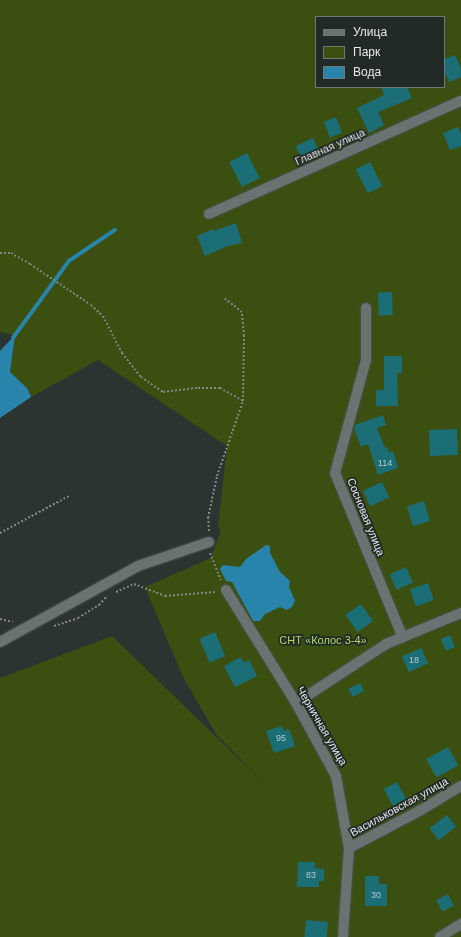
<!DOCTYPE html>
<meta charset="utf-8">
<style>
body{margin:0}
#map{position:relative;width:461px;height:937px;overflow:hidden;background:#2b3431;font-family:Arial,sans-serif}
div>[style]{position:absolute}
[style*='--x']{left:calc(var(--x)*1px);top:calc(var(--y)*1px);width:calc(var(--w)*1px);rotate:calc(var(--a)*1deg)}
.green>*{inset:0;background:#3b5010}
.water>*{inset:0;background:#2884aa}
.stream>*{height:3.5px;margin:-1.75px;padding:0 1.75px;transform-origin:1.75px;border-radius:1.75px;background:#2884aa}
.building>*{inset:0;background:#1b6e75;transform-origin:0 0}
.path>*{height:2px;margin-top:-1px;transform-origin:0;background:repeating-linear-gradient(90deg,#808785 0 2px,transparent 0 4px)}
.roads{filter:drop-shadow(0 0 1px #4a5150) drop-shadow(0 0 1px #4a5150)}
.minor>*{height:10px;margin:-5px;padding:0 5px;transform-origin:5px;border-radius:5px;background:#697371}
span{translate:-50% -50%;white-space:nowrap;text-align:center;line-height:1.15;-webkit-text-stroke:3.5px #212a27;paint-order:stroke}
.number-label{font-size:9px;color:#b4ccce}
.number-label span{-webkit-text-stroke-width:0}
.street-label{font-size:11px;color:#e7eceb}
.park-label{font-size:11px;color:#b1dd65}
.legend{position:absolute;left:315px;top:16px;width:130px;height:72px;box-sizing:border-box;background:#212a27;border:1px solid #707875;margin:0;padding:5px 7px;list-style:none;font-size:12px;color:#e7eceb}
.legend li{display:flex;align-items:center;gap:8px;height:20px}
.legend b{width:20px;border:1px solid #707875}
</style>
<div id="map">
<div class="green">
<div style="clip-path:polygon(evenodd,0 0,461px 0,461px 937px,0 937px,0 678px,112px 636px,267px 786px,216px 734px,183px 677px,145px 587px,211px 558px,221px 530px,218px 527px,227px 446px,98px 360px,31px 397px,27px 388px,10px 372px,15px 335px,0 332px,0 0,316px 17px,444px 17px,444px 87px,316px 87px,316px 17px)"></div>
</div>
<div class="water">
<div style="clip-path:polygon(15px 335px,10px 372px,27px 388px,31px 397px,0 418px,0 351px)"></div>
<div style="clip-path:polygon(266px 545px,270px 546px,270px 553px,280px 572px,290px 581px,289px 587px,295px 601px,292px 607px,287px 610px,280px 607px,265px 614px,260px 621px,253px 621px,232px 582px,226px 581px,220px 569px,223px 565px,240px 567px,246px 559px)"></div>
</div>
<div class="stream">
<div style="--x:13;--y:338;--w:95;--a:-54"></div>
<div style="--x:69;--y:261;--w:55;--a:-34"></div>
</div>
<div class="building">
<div style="clip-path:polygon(455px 55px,461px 69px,461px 77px,449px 82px,444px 71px,444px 59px)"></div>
<div style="clip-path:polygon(381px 87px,407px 87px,412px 98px,378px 112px,384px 125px,369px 133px,357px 108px,384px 95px)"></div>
<div style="left:336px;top:117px;width:17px;height:13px;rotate:69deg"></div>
<div style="clip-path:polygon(458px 127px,461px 134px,461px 146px,450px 150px,443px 133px)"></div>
<div style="left:313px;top:138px;width:17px;height:19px;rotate:65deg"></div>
<div style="left:247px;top:153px;width:28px;height:20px;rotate:63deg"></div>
<div style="left:370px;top:162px;width:27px;height:16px;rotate:63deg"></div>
<div style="clip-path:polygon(236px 223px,242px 243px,228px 246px,205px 256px,197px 236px,213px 229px,214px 231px)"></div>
<div style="left:392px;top:292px;width:23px;height:14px;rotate:88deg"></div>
<div style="clip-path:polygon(384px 356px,402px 356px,402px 373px,397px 373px,398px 406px,376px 406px,376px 390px,384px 390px)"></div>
<div style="clip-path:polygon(383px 415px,386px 425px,377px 428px,385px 448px,387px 447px,389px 453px,393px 451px,398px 468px,378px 475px,368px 444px,361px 447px,354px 428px,355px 425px)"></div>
<div style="left:457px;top:429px;width:26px;height:28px;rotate:88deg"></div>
<div style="left:382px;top:482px;width:17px;height:21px;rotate:65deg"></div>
<div style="left:424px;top:501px;width:21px;height:18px;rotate:73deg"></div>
<div style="left:406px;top:567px;width:17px;height:18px;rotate:66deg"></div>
<div style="left:428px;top:583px;width:18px;height:19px;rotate:71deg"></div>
<div style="left:361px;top:604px;width:21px;height:19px;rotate:55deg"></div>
<div style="left:215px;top:632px;width:26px;height:17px;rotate:67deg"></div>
<div style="left:450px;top:635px;width:13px;height:10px;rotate:67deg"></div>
<div style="left:421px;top:648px;width:17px;height:21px;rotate:66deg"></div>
<div style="clip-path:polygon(241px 657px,244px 663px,249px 660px,257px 676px,235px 687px,224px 666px)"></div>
<div style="left:360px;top:683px;width:9px;height:13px;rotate:63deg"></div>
<div style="clip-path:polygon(282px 726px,284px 731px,289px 729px,295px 746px,274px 753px,266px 731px)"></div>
<div style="left:448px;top:747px;width:21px;height:25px;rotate:61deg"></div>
<div style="left:397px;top:782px;width:19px;height:15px;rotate:62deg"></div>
<div style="left:447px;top:815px;width:15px;height:22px;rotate:53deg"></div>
<div style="clip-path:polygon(298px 862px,315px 862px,315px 868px,324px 869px,324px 881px,319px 881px,319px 887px,297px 887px)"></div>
<div style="clip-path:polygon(365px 876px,379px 876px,379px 884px,387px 884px,387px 906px,365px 906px)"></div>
<div style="left:448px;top:894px;width:13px;height:13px;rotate:63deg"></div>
<div style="left:306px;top:920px;width:22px;height:17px;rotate:5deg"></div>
</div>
<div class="path">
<div style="--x:0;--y:253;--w:11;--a:0"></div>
<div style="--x:11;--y:253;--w:22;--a:30"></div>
<div style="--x:30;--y:264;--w:73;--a:33.9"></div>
<div style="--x:91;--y:305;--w:16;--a:43"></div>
<div style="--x:103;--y:316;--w:42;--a:62.8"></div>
<div style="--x:122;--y:353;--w:31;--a:52"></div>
<div style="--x:141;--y:377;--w:27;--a:34"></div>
<div style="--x:163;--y:392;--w:35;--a:-7"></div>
<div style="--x:198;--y:388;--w:22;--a:0"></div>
<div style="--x:220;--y:388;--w:26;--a:29"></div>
<div style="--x:209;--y:531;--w:13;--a:-94"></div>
<div style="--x:208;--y:518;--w:43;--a:-77.9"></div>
<div style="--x:217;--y:476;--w:79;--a:-70.9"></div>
<div style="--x:243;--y:401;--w:65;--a:-89.1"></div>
<div style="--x:244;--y:336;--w:24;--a:-95"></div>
<div style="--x:242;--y:312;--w:23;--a:-142"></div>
<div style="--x:0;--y:533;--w:78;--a:-28.2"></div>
<div style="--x:210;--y:553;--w:29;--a:68"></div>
<div style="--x:116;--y:592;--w:20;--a:-24"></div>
<div style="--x:134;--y:584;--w:33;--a:21"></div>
<div style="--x:165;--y:596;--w:50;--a:-4.6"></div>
<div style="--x:0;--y:619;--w:13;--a:13"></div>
<div style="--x:54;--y:626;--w:25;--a:-18"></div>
<div style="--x:78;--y:618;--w:25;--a:-32"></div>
<div style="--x:99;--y:605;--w:12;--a:-48"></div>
</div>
<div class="roads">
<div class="minor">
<div style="--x:209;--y:214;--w:276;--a:-24.2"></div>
<div style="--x:366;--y:308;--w:52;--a:90"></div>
<div style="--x:366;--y:360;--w:117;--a:105.3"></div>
<div style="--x:335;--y:473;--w:178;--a:67.6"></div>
<div style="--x:226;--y:590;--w:133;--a:58.2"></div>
<div style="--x:296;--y:703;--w:83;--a:61.3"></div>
<div style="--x:336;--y:776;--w:73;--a:79.8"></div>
<div style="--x:349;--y:848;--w:89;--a:93.9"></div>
<div style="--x:0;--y:642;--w:158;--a:-28.8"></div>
<div style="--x:138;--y:566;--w:75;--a:-18.7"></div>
<div style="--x:296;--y:703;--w:108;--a:-33.2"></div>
<div style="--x:386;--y:644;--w:81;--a:-22.5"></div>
<div style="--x:349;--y:848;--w:81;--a:-27.8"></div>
<div style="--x:421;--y:810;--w:47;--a:-31"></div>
<div style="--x:440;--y:937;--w:25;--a:-32"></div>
</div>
</div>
<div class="number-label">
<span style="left:385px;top:463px">114</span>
<span style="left:414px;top:660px">18</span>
<span style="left:281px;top:738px">95</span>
<span style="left:311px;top:875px">83</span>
<span style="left:376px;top:895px">30</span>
</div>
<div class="street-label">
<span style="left:330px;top:147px;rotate:-24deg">Главная улица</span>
<span style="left:366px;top:517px;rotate:68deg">Сосновая улица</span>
<span style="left:322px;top:726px;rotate:60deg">Черничная улица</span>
<span style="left:399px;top:807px;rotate:-29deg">Васильковская улица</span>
</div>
<div class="park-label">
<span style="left:323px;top:640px">СНТ «Колос 3-4»</span>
</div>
<ul class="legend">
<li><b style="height:5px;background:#697371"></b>Улица</li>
<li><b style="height:11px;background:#3b5010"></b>Парк</li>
<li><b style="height:11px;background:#2884aa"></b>Вода</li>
</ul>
</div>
